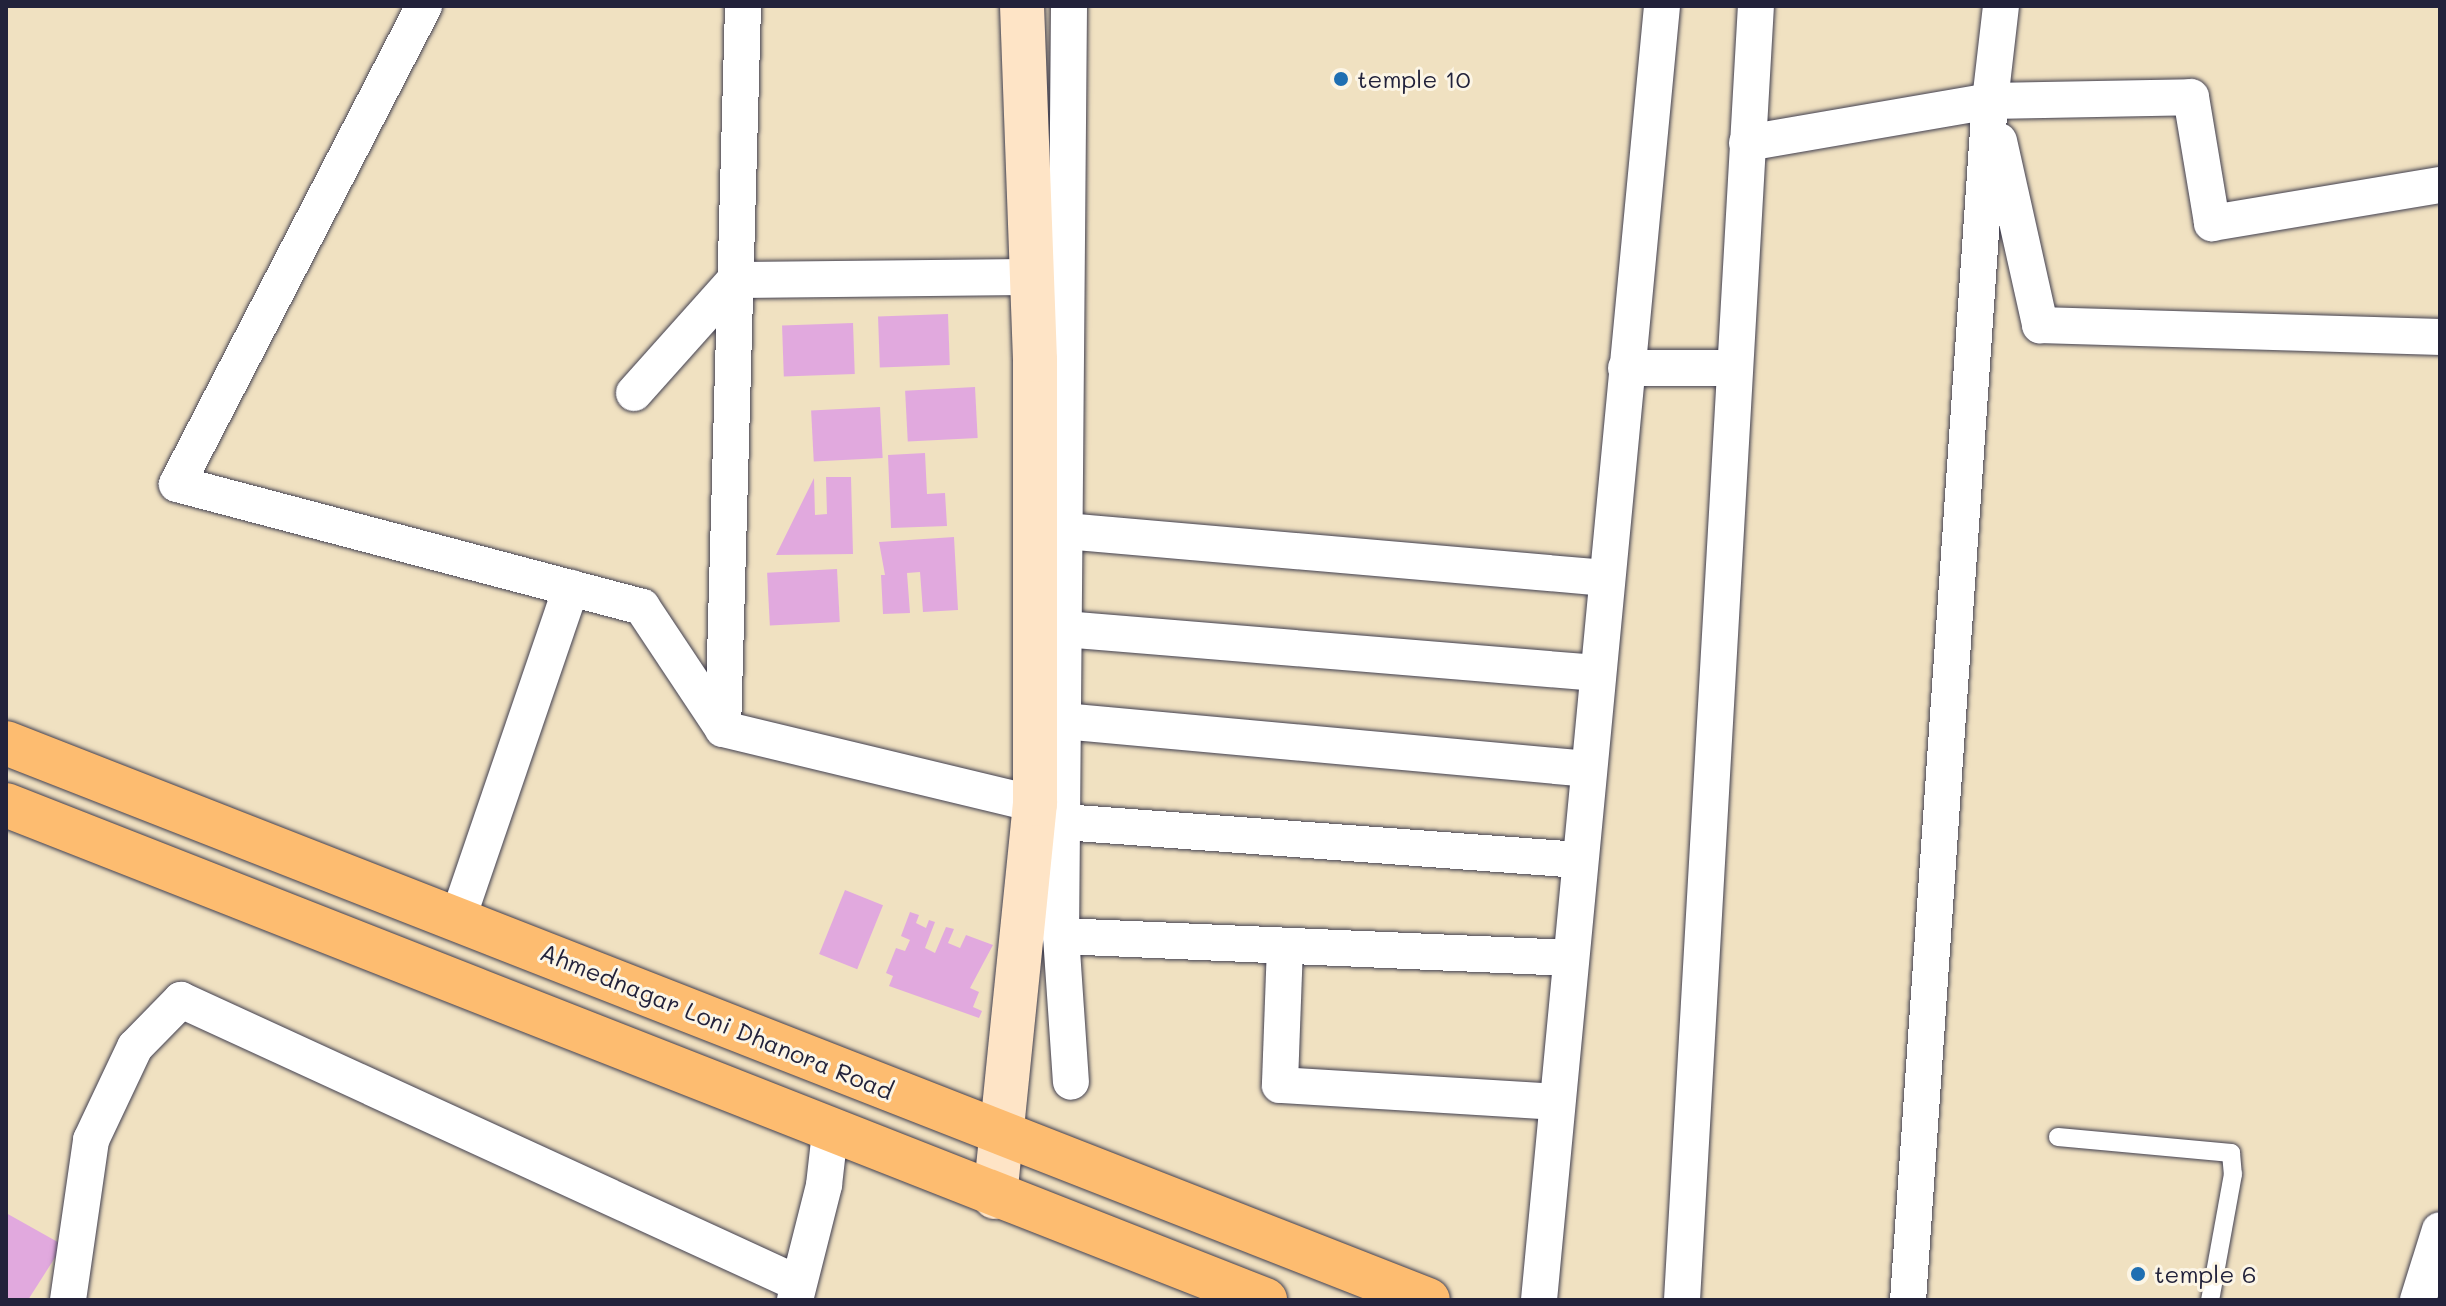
<!DOCTYPE html>
<style>
body{margin:0}
#map{position:relative;width:2446px;height:1306px;overflow:hidden;background:#f0e1c1;font-family:Mali,sans-serif}
div>[style]{position:absolute}
[style*='--x']{left:calc(var(--x)*1px);top:calc(var(--y)*1px);width:calc(var(--w)*1px);rotate:calc(var(--a)*1deg)}
.building>*{inset:0;background:#e1a9de;transform-origin:0 0}
.roads{filter:drop-shadow(0 0 2px #413f4f) drop-shadow(0 0 2px #413f4f)}
.lane>*{height:18px;margin:-9px;padding:0 9px;transform-origin:9px;border-radius:9px;background:#fff}
.street>*{height:36px;margin:-18px;padding:0 18px;transform-origin:18px;border-radius:18px;background:#fff}
.secondary>*{height:44px;margin:-22px;padding:0 22px;transform-origin:22px;border-radius:22px;background:#fee4c6}
.primary>*{height:44px;margin:-22px;padding:0 22px;transform-origin:22px;border-radius:22px;background:#fdbc70}
.dots>*{width:22px;height:22px;translate:-50% -50%;box-sizing:border-box;border:4px solid #fcf5e5;border-radius:50%}
span{translate:-50% -50%;white-space:nowrap;text-align:center;line-height:1.15;-webkit-text-stroke:6px #fcf5e5;paint-order:stroke}
.poi-label{font-size:24px;color:#22223b}
.left{translate:0 -50%;text-align:left}
.street-label{font-size:24px;color:#22223b}
.frame{position:absolute;inset:0;border:8px solid #22223b;pointer-events:none}
</style>
<div id="map">
<div class="building">
<div style="left:948px;top:314px;width:51px;height:70px;rotate:88deg"></div>
<div style="left:853px;top:323px;width:51px;height:71px;rotate:88deg"></div>
<div style="left:975px;top:387px;width:51px;height:70px;rotate:87deg"></div>
<div style="left:880px;top:407px;width:51px;height:69px;rotate:87deg"></div>
<div style="clip-path:polygon(925px 453px,927px 494px,945px 493px,947px 526px,891px 528px,888px 455px)"></div>
<div style="clip-path:polygon(826px 477px,851px 477px,853px 554px,776px 555px,814px 478px,815px 515px,827px 514px)"></div>
<div style="clip-path:polygon(954px 537px,958px 610px,923px 612px,920px 572px,907px 573px,910px 613px,883px 614px,881px 575px,885px 575px,879px 542px)"></div>
<div style="left:837px;top:569px;width:53px;height:70px;rotate:87deg"></div>
<div style="left:845px;top:890px;width:41px;height:69px;rotate:22deg"></div>
<div style="clip-path:polygon(910px 912px,919px 915px,916px 923px,926px 928px,929px 920px,935px 922px,925px 948px,935px 953px,946px 927px,954px 929px,948px 943px,960px 948px,966px 935px,993px 945px,970px 988px,979px 992px,973px 1007px,982px 1011px,979px 1018px,889px 986px,893px 976px,886px 973px,896px 948px,905px 951px,910px 940px,901px 936px)"></div>
<div style="clip-path:polygon(6px 1213px,63px 1245px,28px 1300px,6px 1300px)"></div>
</div>
<div class="roads">
<div class="lane">
<div style="--x:2058;--y:1137;--w:174;--a:5.3"></div>
<div style="--x:2231;--y:1153;--w:21;--a:85"></div>
<div style="--x:2233;--y:1174;--w:128;--a:100.3"></div>
</div>
<div class="street">
<div style="--x:424;--y:6;--w:538;--a:117.33"></div>
<div style="--x:177;--y:484;--w:481;--a:14.8"></div>
<div style="--x:642;--y:607;--w:146;--a:56.4"></div>
<div style="--x:743;--y:6;--w:723;--a:91.58"></div>
<div style="--x:723;--y:729;--w:321;--a:13.5"></div>
<div style="--x:1069;--y:6;--w:930;--a:90.49"></div>
<div style="--x:1061;--y:936;--w:146;--a:86.1"></div>
<div style="--x:2001;--y:6;--w:96;--a:96.6"></div>
<div style="--x:1990;--y:101;--w:201;--a:-1.1"></div>
<div style="--x:2191;--y:97;--w:128;--a:80.5"></div>
<div style="--x:2212;--y:223;--w:231;--a:-9.5"></div>
<div style="--x:1999;--y:141;--w:189;--a:77.4"></div>
<div style="--x:2040;--y:325;--w:400;--a:1.7"></div>
<div style="--x:1747;--y:143;--w:247;--a:-9.8"></div>
<div style="--x:1990;--y:101;--w:1202;--a:93.91"></div>
<div style="--x:1626;--y:368;--w:107;--a:0"></div>
<div style="--x:634;--y:393;--w:152;--a:-48.2"></div>
<div style="--x:735;--y:280;--w:296;--a:-0.6"></div>
<div style="--x:1065;--y:531;--w:543;--a:4.97"></div>
<div style="--x:1064;--y:629;--w:535;--a:4.72"></div>
<div style="--x:1063;--y:721;--w:527;--a:5.22"></div>
<div style="--x:1063;--y:822;--w:517;--a:4.21"></div>
<div style="--x:458;--y:918;--w:349;--a:-71.1"></div>
<div style="--x:1061;--y:936;--w:509;--a:2.47"></div>
<div style="--x:1285;--y:946;--w:139;--a:92.1"></div>
<div style="--x:1280;--y:1085;--w:277;--a:3.5"></div>
<div style="--x:68;--y:1300;--w:162;--a:-81.8"></div>
<div style="--x:91;--y:1140;--w:103;--a:-64.7"></div>
<div style="--x:135;--y:1047;--w:66;--a:-45.6"></div>
<div style="--x:181;--y:1000;--w:678;--a:24.67"></div>
<div style="--x:795;--y:1300;--w:119;--a:-75.8"></div>
<div style="--x:824;--y:1185;--w:53;--a:-83.5"></div>
<div style="--x:1539;--y:1300;--w:1300;--a:-84.57"></div>
<div style="--x:1682;--y:1300;--w:1296;--a:-86.73"></div>
<div style="--x:2418;--y:1300;--w:73;--a:-72.6"></div>
</div>
<div class="secondary">
<div style="--x:995;--y:1197;--w:395;--a:-84.2"></div>
<div style="--x:1035;--y:804;--w:444;--a:-90"></div>
<div style="--x:1035;--y:360;--w:354;--a:-92.1"></div>
</div>
<div class="primary">
<div style="--x:6;--y:743;--w:1527;--a:21.39"></div>
<div style="--x:6;--y:805;--w:1353;--a:21.46"></div>
</div>
</div>
<div class="dots">
<div style="left:1341px;top:79px;background:#1f6fb2"></div>
<div style="left:2138px;top:1274px;background:#1f6fb2"></div>
</div>
<div class="poi-label">
<span class="left" style="left:1357px;top:79px">temple 10</span>
<span class="left" style="left:2154px;top:1274px">temple 6</span>
</div>
<div class="street-label">
<span style="left:717px;top:1021px;rotate:22deg">Ahmednagar Loni Dhanora Road</span>
</div>
<div class="frame"></div>
</div>
